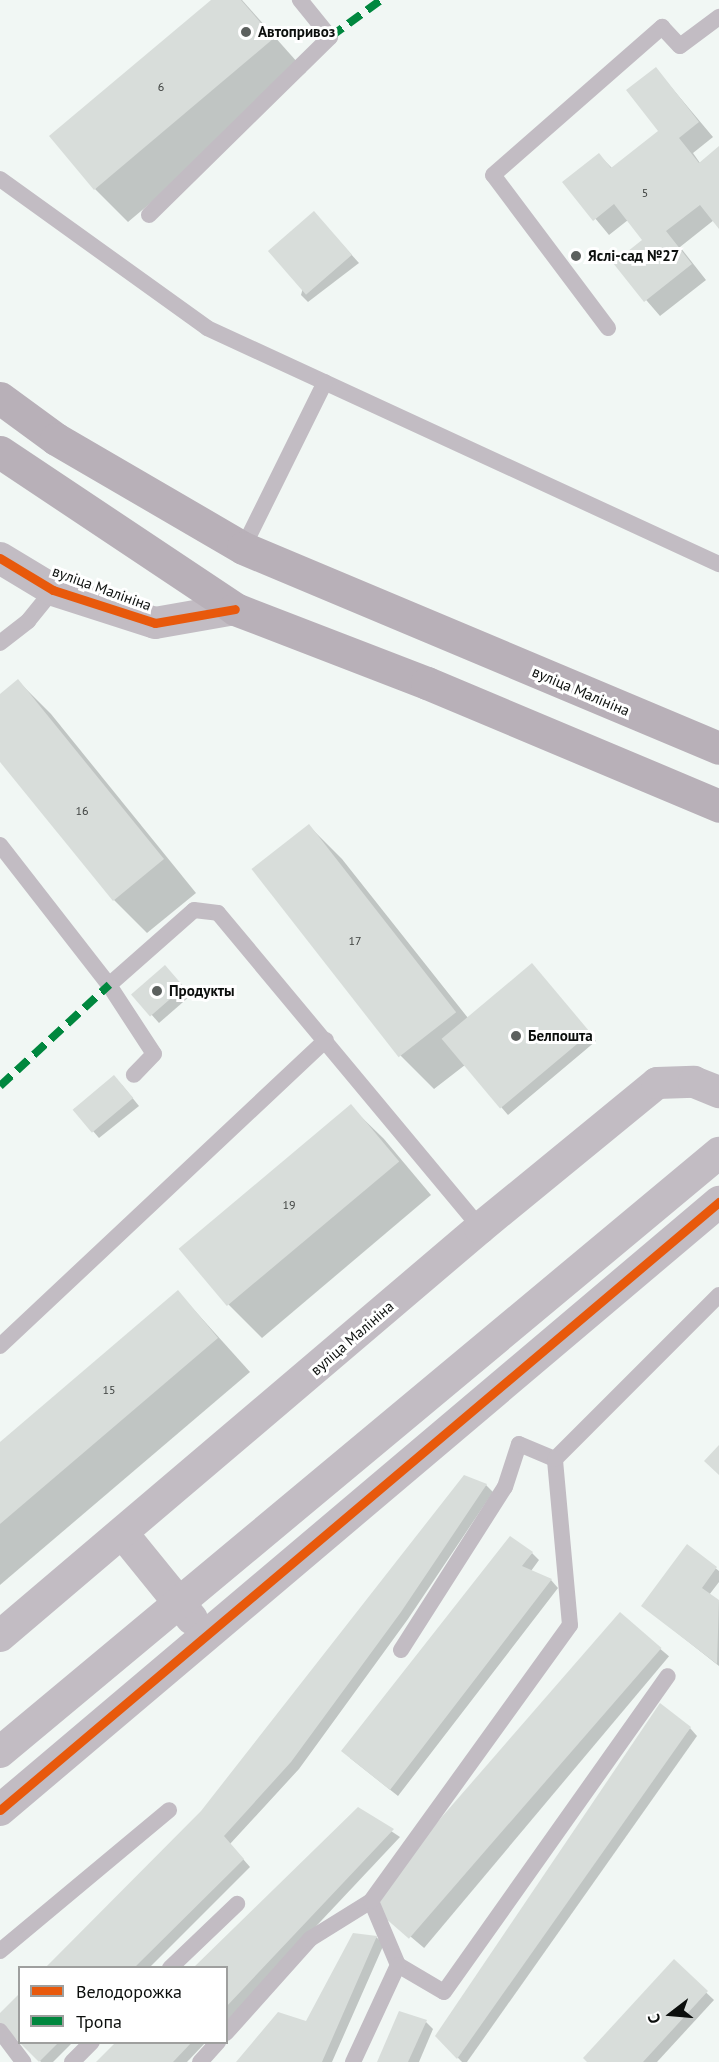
<!DOCTYPE html>
<meta charset="utf-8">
<style>
body{margin:0}
#map{position:relative;width:719px;height:2062px;overflow:hidden;background:#f1f7f4;font-family:"PT Sans",sans-serif}
div>[style]{position:absolute}
[style*='--x']{left:calc(var(--x)*1px);top:calc(var(--y)*1px);width:calc(var(--w)*1px);rotate:calc(var(--a)*1deg)}
.shadow>*{inset:0;background:#0003;transform-origin:0 0}
.building>*{inset:0;background:#d8ddda;transform-origin:0 0}
.service>*{height:16px;margin:-8px;padding:0 8px;transform-origin:8px;border-radius:8px;background:#c2bcc3}
.minor>*{height:32px;margin:-16px;padding:0 16px;transform-origin:16px;border-radius:16px;background:#c2bcc3}
.secondary>*{height:33px;margin:-16.5px;padding:0 16.5px;transform-origin:16.5px;border-radius:16.5px;background:#b8b0b8}
.quiet>*{height:8px;margin-top:-4px;transform-origin:0;background:repeating-linear-gradient(90deg,#00873e 0 15px,transparent 0 23px)}
.cycleway>*{height:9px;margin:-4.5px;padding:0 4.5px;transform-origin:4.5px;border-radius:4.5px;background:#e8590c}
.dots>*{width:16px;height:16px;translate:-50% -50%;box-sizing:border-box;border:3px solid #fff;border-radius:50%}
span{translate:-50% -50%;white-space:nowrap;text-align:center;line-height:1.15;-webkit-text-stroke:6px #fff;paint-order:stroke}
.number-label{font-size:12px;color:#3f4240}
.number-label span{-webkit-text-stroke-width:0}
.poi-label{font-size:15px;color:#0c0f0d;font-weight:700}
.left{translate:0 -50%;text-align:left}
.street-label{font-size:15px;color:#0c0f0d}
.legend{position:absolute;left:18px;top:1966px;width:210px;height:78px;box-sizing:border-box;background:#fff;border:2px solid #9e9f9e;margin:0;padding:8px 10px;list-style:none;font-size:18px;color:#0c0f0d}
.legend li{display:flex;align-items:center;gap:12px;height:30px}
.legend b{width:30px;border:2px solid #9e9f9e}
.north{position:absolute;left:641px;top:1984px;width:60px;height:60px;-webkit-text-stroke:4px #fff;paint-order:stroke;rotate:254deg;font-size:16px;font-weight:700;line-height:24px;text-align:center;color:#0c0f0d}
.north::after{content:'';display:block;margin:auto;width:21px;height:27px;background:#0c0f0d;clip-path:polygon(50% 0,100% 100%,50% 72%,0 100%)}
</style>
<div id="map">
<div class="shadow">
<div style="clip-path:polygon(213px 0,242px 0,306px 72px,128px 222px,95px 189px)"></div>
<div style="clip-path:polygon(656px 69px,713px 137px,693px 153px,700px 163px,719px 148px,719px 227px,714px 220px,680px 247px,706px 280px,660px 316px,615px 264px,644px 241px,628px 220px,609px 235px,565px 182px,599px 155px,613px 169px,660px 131px)"></div>
<div style="clip-path:polygon(321px 221px,359px 263px,308px 302px,301px 295px)"></div>
<div style="clip-path:polygon(18px 681px,51px 714px,196px 893px,147px 933px,114px 900px,0 760px,0 695px)"></div>
<div style="clip-path:polygon(309px 826px,342px 859px,468px 1018px,539px 973px,596px 1041px,508px 1115px,465px 1065px,434px 1089px,401px 1056px,254px 870px)"></div>
<div style="clip-path:polygon(172px 974px,190px 996px,159px 1023px,133px 994px)"></div>
<div style="clip-path:polygon(122px 1085px,139px 1106px,99px 1138px,74px 1109px)"></div>
<div style="clip-path:polygon(351px 1107px,384px 1139px,431px 1195px,262px 1338px,229px 1305px,181px 1250px)"></div>
<div style="clip-path:polygon(178px 1292px,250px 1372px,0 1585px,0 1444px)"></div>
<div style="clip-path:polygon(486px 1485px,493px 1492px,408px 1619px,299px 1769px,230px 1844px,250px 1867px,149px 1968px,47px 1968px,202px 1812px)"></div>
<div style="clip-path:polygon(688px 1547px,719px 1571px,719px 1582px,709px 1595px,719px 1602px,719px 1666px,643px 1606px)"></div>
<div style="clip-path:polygon(532px 1553px,539px 1560px,531px 1571px,551px 1580px,558px 1588px,398px 1796px,350px 1758px)"></div>
<div style="left:620px;top:1615px;width:64px;height:381px;rotate:40deg"></div>
<div style="clip-path:polygon(690px 1728px,697px 1736px,467px 2062px,462px 2062px,437px 2036px)"></div>
<div style="clip-path:polygon(358px 1809px,400px 1837px,226px 2022px,226px 1968px)"></div>
<div style="clip-path:polygon(376px 1937px,384px 1944px,332px 2062px,238px 2062px,307px 2023px)"></div>
<div style="clip-path:polygon(674px 1962px,714px 2000px,657px 2062px,588px 2062px)"></div>
<div style="clip-path:polygon(426px 2022px,433px 2029px,419px 2062px,378px 2062px)"></div>
<div style="clip-path:polygon(21px 2042px,73px 2042px,53px 2062px,41px 2062px)"></div>
<div style="clip-path:polygon(118px 2042px,206px 2042px,187px 2062px,98px 2062px)"></div>
</div>
<div class="building">
<div style="clip-path:polygon(211px 0,241px 0,274px 38px,94px 190px,49px 136px)"></div>
<div style="clip-path:polygon(656px 67px,699px 122px,679px 138px,699px 163px,719px 146px,719px 229px,700px 205px,666px 231px,692px 264px,644px 302px,613px 263px,642px 240px,614px 204px,593px 221px,562px 182px,599px 153px,611px 168px,658px 131px,626px 90px)"></div>
<div style="left:314px;top:211px;width:58px;height:61px;rotate:49deg"></div>
<div style="clip-path:polygon(18px 679px,164px 859px,113px 901px,0 762px,0 694px)"></div>
<div style="left:309px;top:824px;width:239px;height:73px;rotate:52deg"></div>
<div style="left:532px;top:963px;width:91px;height:118px;rotate:50deg"></div>
<div style="left:165px;top:965px;width:29px;height:45px;rotate:49deg"></div>
<div style="left:114px;top:1075px;width:30px;height:54px;rotate:50deg"></div>
<div style="left:351px;top:1104px;width:75px;height:225px;rotate:50deg"></div>
<div style="clip-path:polygon(178px 1290px,218px 1338px,0 1524px,0 1442px)"></div>
<div style="clip-path:polygon(719px 1445px,719px 1475px,704px 1461px)"></div>
<div style="clip-path:polygon(464px 1475px,487px 1484px,401px 1612px,291px 1762px,224px 1836px,244px 1859px,134px 1968px,45px 1968px,201px 1811px)"></div>
<div style="clip-path:polygon(510px 1536px,533px 1552px,522px 1566px,552px 1579px,390px 1790px,341px 1751px)"></div>
<div style="clip-path:polygon(687px 1544px,717px 1567px,702px 1588px,719px 1600px,717px 1664px,641px 1606px)"></div>
<div style="left:620px;top:1612px;width:55px;height:385px;rotate:41deg"></div>
<div style="clip-path:polygon(660px 1703px,691px 1727px,457px 2059px,435px 2036px)"></div>
<div style="clip-path:polygon(358px 1807px,394px 1829px,226px 2007px,226px 1968px,193px 1968px)"></div>
<div style="clip-path:polygon(353px 1933px,377px 1936px,322px 2062px,236px 2062px,278px 2012px,306px 2021px)"></div>
<div style="clip-path:polygon(674px 1959px,708px 1991px,643px 2062px,587px 2062px,583px 2058px)"></div>
<div style="clip-path:polygon(20px 1993px,20px 2042px,59px 2042px,39px 2062px,0 2023px,0 2013px)"></div>
<div style="clip-path:polygon(399px 2011px,427px 2020px,408px 2062px,377px 2062px)"></div>
<div style="clip-path:polygon(116px 2042px,192px 2042px,173px 2062px,96px 2062px)"></div>
</div>
<div class="service">
<div style="--x:0;--y:179;--w:255;--a:35.7"></div>
<div style="--x:207;--y:328;--w:564;--a:24.75"></div>
<div style="--x:149;--y:215;--w:254;--a:-44.5"></div>
<div style="--x:330;--y:37;--w:48;--a:-129"></div>
<div style="--x:608;--y:328;--w:191;--a:-126.9"></div>
<div style="--x:493;--y:175;--w:225;--a:-41.2"></div>
<div style="--x:662;--y:27;--w:26;--a:47"></div>
<div style="--x:680;--y:46;--w:49;--a:-36.6"></div>
<div style="--x:243;--y:548;--w:185;--a:-63.7"></div>
<div style="--x:0;--y:643;--w:36;--a:-38"></div>
<div style="--x:28;--y:621;--w:40;--a:-51"></div>
<div style="--x:0;--y:845;--w:177;--a:52.1"></div>
<div style="--x:109;--y:985;--w:113;--a:-41.4"></div>
<div style="--x:194;--y:910;--w:24;--a:7"></div>
<div style="--x:218;--y:913;--w:410;--a:50.2"></div>
<div style="--x:109;--y:985;--w:82;--a:56.9"></div>
<div style="--x:154;--y:1054;--w:29;--a:134"></div>
<div style="--x:0;--y:1346;--w:447;--a:-43.2"></div>
<div style="--x:401;--y:1650;--w:193;--a:-57.5"></div>
<div style="--x:505;--y:1487;--w:45;--a:-72"></div>
<div style="--x:519;--y:1444;--w:39;--a:23"></div>
<div style="--x:371;--y:1901;--w:69;--a:67.1"></div>
<div style="--x:398;--y:1965;--w:53;--a:30.4"></div>
<div style="--x:444;--y:1992;--w:387;--a:-54.7"></div>
<div style="--x:0;--y:1951;--w:220;--a:-39.8"></div>
<div style="--x:170;--y:1968;--w:93;--a:-43.7"></div>
<div style="--x:0;--y:2031;--w:39;--a:53"></div>
<div style="--x:226;--y:2033;--w:126;--a:-48.2"></div>
<div style="--x:310;--y:1939;--w:72;--a:-31.9"></div>
<div style="--x:371;--y:1901;--w:340;--a:-54.2"></div>
<div style="--x:570;--y:1625;--w:167;--a:-95.2"></div>
<div style="--x:555;--y:1459;--w:232;--a:-45"></div>
<div style="--x:72;--y:2062;--w:28;--a:-45"></div>
<div style="--x:200;--y:2062;--w:27;--a:-48"></div>
<div style="--x:353;--y:2062;--w:107;--a:-65.1"></div>
</div>
<div class="minor">
<div style="--x:0;--y:558;--w:62;--a:31.1"></div>
<div style="--x:53;--y:590;--w:107;--a:17.9"></div>
<div style="--x:155;--y:623;--w:81;--a:-9.9"></div>
<div style="--x:123;--y:1534;--w:109;--a:50.9"></div>
<div style="--x:0;--y:1636;--w:630;--a:-40.36"></div>
<div style="--x:480;--y:1228;--w:229;--a:-39.3"></div>
<div style="--x:657;--y:1083;--w:37;--a:-2"></div>
<div style="--x:694;--y:1082;--w:27;--a:22"></div>
<div style="--x:0;--y:1752;--w:936;--a:-39.8"></div>
<div style="--x:0;--y:1810;--w:942;--a:-40.22"></div>
</div>
<div class="secondary">
<div style="--x:0;--y:398;--w:69;--a:36.2"></div>
<div style="--x:56;--y:439;--w:216;--a:30.2"></div>
<div style="--x:243;--y:548;--w:516;--a:22.79"></div>
<div style="--x:0;--y:452;--w:283;--a:33.7"></div>
<div style="--x:235;--y:609;--w:206;--a:21.1"></div>
<div style="--x:427;--y:683;--w:317;--a:22.8"></div>
</div>
<div class="quiet">
<div style="--x:330;--y:37;--w:63;--a:-36"></div>
<div style="--x:0;--y:1086;--w:149;--a:-42.8"></div>
</div>
<div class="cycleway">
<div style="--x:0;--y:558;--w:62;--a:31.1"></div>
<div style="--x:53;--y:590;--w:107;--a:17.9"></div>
<div style="--x:155;--y:623;--w:81;--a:-9.9"></div>
<div style="--x:0;--y:1810;--w:942;--a:-40.22"></div>
</div>
<div class="dots">
<div style="left:246px;top:32px;background:#5c605e"></div>
<div style="left:576px;top:256px;background:#5c605e"></div>
<div style="left:157px;top:991px;background:#5c605e"></div>
<div style="left:516px;top:1036px;background:#5c605e"></div>
</div>
<div class="number-label">
<span style="left:161px;top:87px">6</span>
<span style="left:645px;top:193px">5</span>
<span style="left:82px;top:811px">16</span>
<span style="left:355px;top:941px">17</span>
<span style="left:289px;top:1205px">19</span>
<span style="left:109px;top:1390px">15</span>
</div>
<div class="poi-label">
<span class="left" style="left:258px;top:32px">Автопривоз</span>
<span class="left" style="left:588px;top:256px">Яслі-сад №27</span>
<span class="left" style="left:169px;top:991px">Продукты</span>
<span class="left" style="left:528px;top:1036px">Белпошта</span>
</div>
<div class="street-label">
<span style="left:102px;top:588px;rotate:20deg">вуліца Малініна</span>
<span style="left:581px;top:691px;rotate:23deg">вуліца Малініна</span>
<span style="left:352px;top:1338px;rotate:-41deg">вуліца Малініна</span>
</div>
<ul class="legend">
<li><b style="height:8px;background:#e8590c"></b>Велодорожка</li>
<li><b style="height:8px;background:#00873e"></b>Тропа</li>
</ul>
<div class="north">С</div>
</div>
